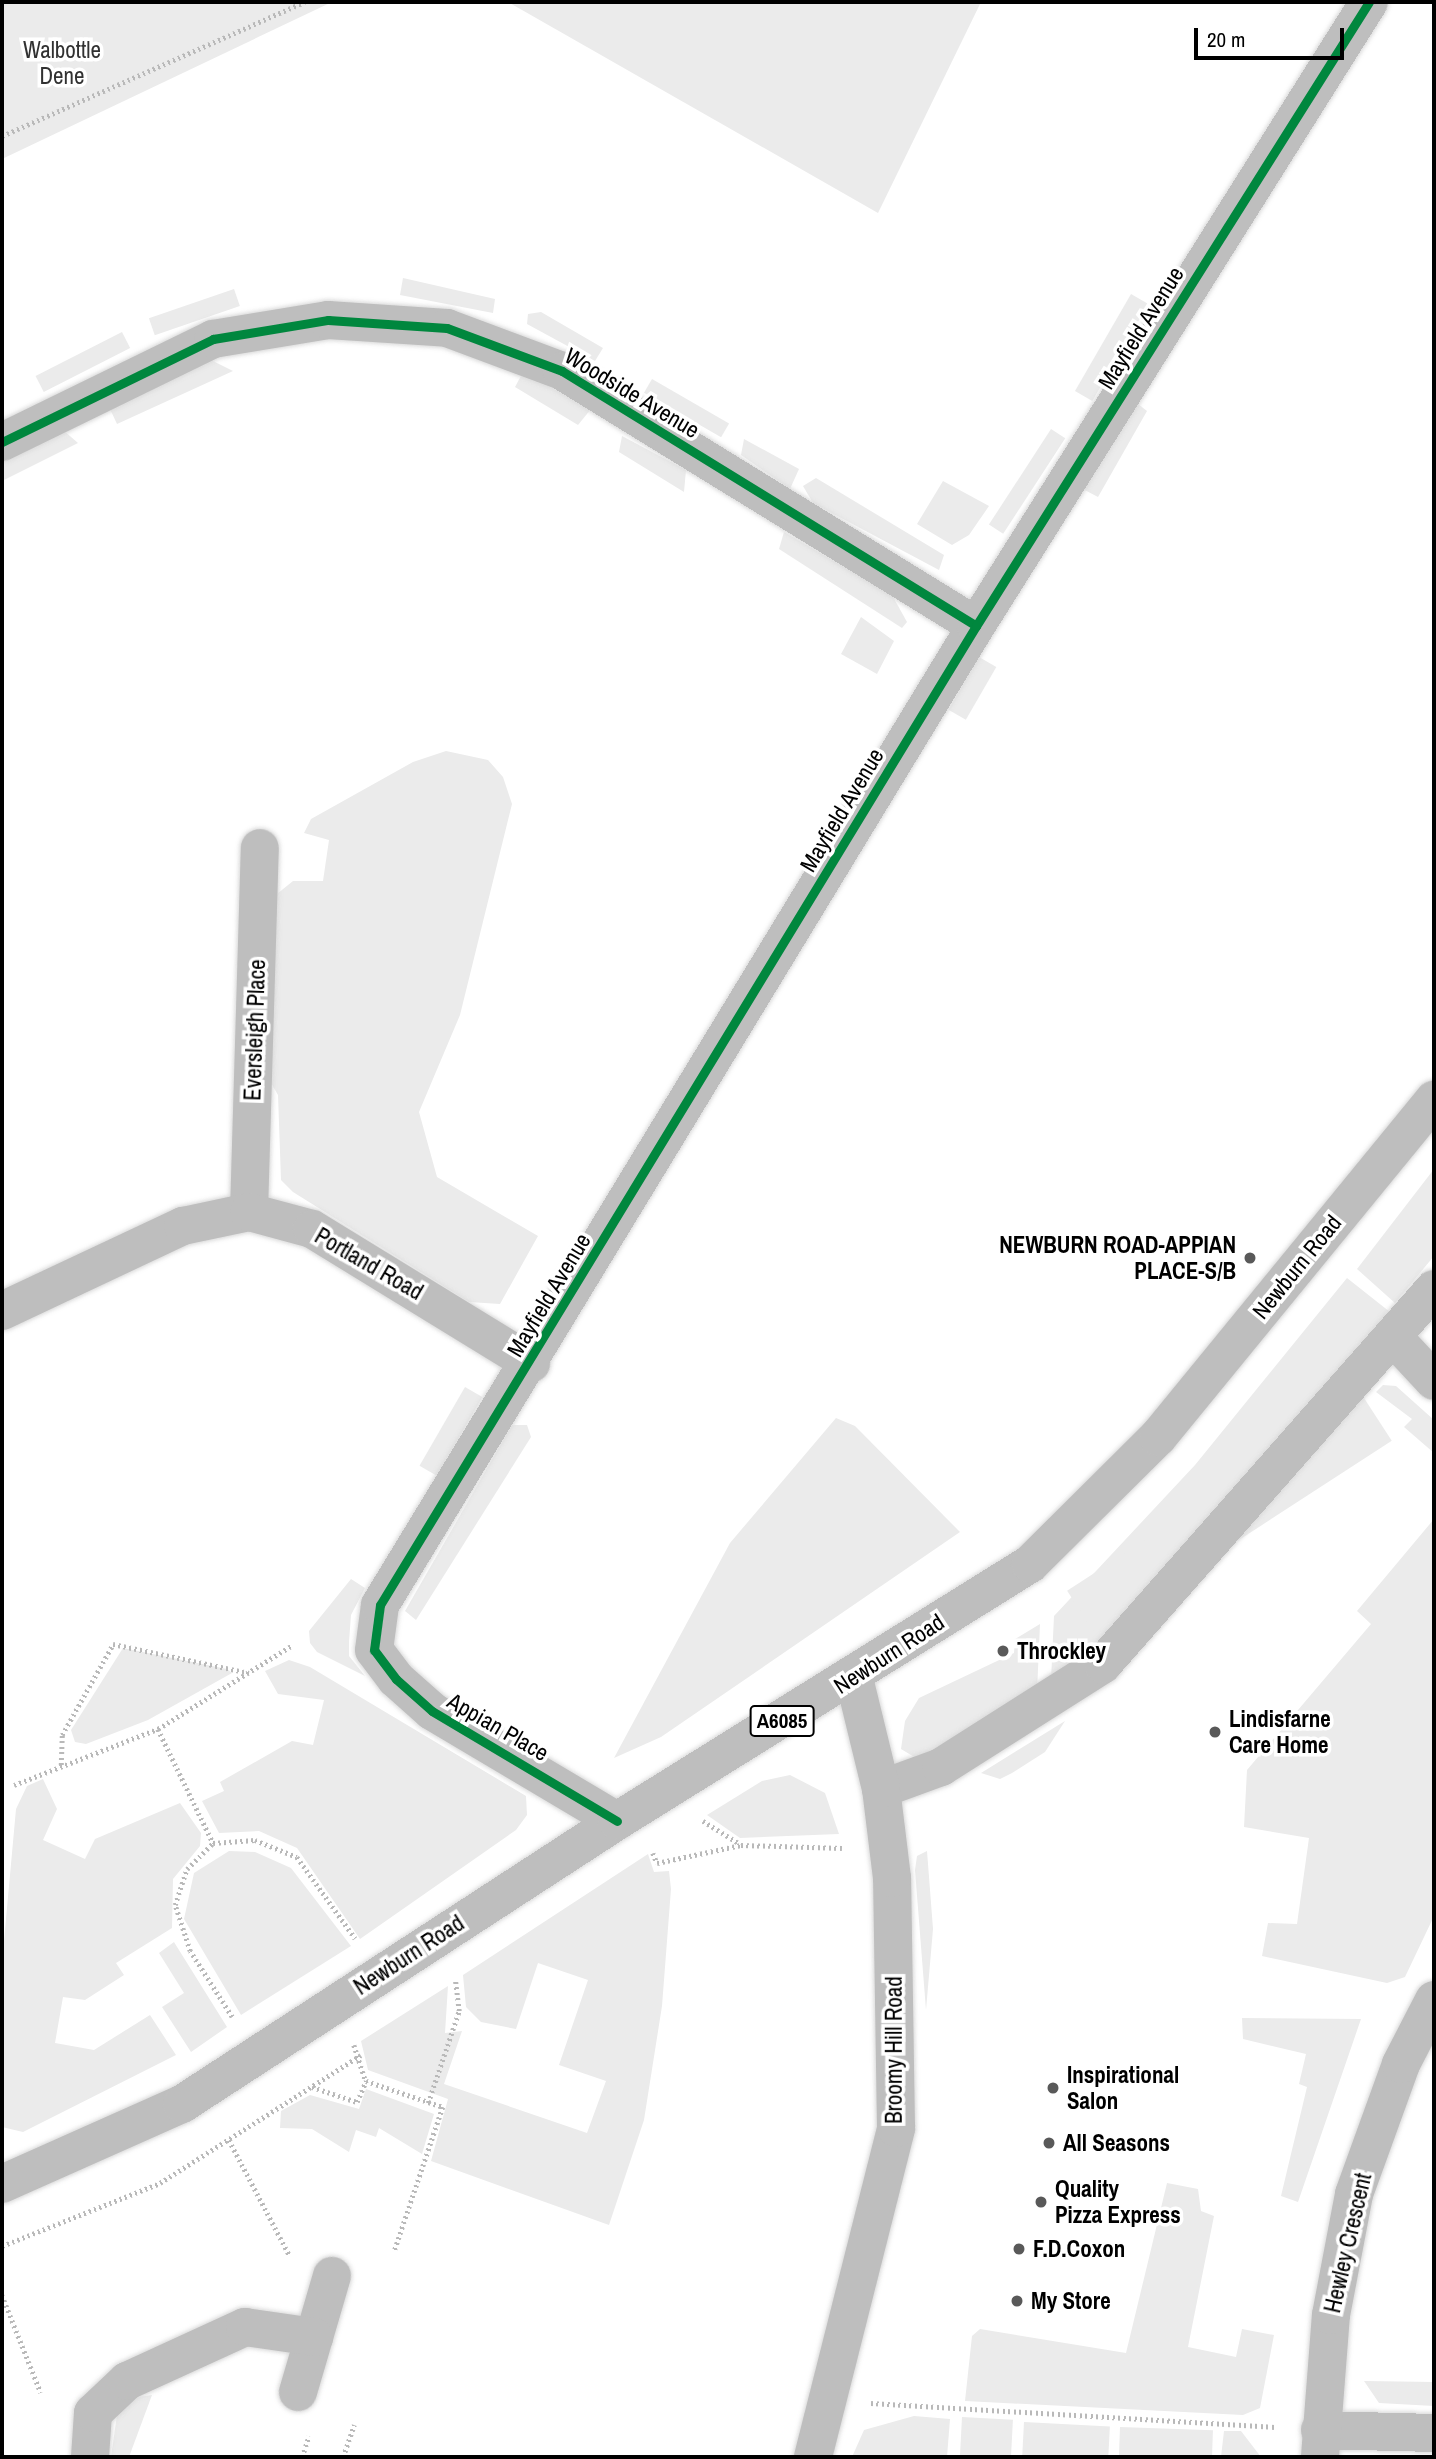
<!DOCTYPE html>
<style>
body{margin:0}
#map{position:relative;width:1436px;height:2459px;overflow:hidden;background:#fff;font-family:"Archivo Narrow",sans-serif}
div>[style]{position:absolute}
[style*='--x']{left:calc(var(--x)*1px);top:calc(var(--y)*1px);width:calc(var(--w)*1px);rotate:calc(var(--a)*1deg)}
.green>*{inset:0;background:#ebebeb;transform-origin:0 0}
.path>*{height:4.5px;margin-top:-2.25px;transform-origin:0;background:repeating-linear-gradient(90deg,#b9b9b9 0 2px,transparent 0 5.5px)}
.roads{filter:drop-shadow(0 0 2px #dbdbdb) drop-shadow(0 0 2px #dbdbdb)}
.street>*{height:38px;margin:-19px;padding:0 19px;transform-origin:19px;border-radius:19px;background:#bebebe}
.primary>*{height:38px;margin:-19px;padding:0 19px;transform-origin:19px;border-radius:19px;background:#bebebe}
.cycleway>*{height:9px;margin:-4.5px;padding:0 4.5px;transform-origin:4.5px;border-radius:4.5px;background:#00873e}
.dots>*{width:19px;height:19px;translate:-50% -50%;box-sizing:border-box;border:4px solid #fff;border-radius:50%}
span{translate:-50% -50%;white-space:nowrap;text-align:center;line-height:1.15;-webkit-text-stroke:7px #fff;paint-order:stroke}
.shield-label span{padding:2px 5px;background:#fff;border:2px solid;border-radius:5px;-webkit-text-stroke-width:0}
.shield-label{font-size:21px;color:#000;font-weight:700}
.park-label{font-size:23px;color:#313131}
.street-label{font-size:23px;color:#000}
.poi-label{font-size:23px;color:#000;font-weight:700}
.right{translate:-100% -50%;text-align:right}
.left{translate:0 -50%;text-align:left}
.frame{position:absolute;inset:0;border:4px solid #000;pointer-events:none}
.scale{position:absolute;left:1194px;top:28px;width:150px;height:32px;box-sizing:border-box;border:4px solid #000;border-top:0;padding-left:9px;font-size:21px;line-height:24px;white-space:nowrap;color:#000;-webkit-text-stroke:5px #fff;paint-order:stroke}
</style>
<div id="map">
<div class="green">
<div style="clip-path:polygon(2px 2px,332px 2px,2px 159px)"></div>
<div style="clip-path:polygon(508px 2px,981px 2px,878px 213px)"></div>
<div style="clip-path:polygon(403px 278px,495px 299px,493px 313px,400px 295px)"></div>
<div style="left:234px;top:289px;width:18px;height:90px;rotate:71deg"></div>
<div style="left:1131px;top:294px;width:20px;height:112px;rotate:30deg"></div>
<div style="clip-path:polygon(541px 312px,603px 348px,595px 361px,527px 324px,528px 314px)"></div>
<div style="left:122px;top:332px;width:18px;height:97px;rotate:63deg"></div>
<div style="clip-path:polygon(209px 359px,233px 371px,117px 424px,110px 409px)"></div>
<div style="clip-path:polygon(522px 374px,537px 380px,591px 409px,578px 425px,515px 387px)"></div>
<div style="left:652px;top:379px;width:89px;height:16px;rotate:30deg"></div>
<div style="clip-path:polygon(1133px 400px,1147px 411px,1098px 497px,1079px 487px)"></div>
<div style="left:1051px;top:429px;width:17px;height:114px;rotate:33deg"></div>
<div style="clip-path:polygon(63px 430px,78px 443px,2px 481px,2px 461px)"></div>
<div style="clip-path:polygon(622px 436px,686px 470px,684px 492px,619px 452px)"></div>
<div style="clip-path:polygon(744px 439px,799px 469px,790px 489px,741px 455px)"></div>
<div style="clip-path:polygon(816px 478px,944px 555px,939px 570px,813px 503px,803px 486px)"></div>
<div style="clip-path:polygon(943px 481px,989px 506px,969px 535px,952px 545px,917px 524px)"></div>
<div style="clip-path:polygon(784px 532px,892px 595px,907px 622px,902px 628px,779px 549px)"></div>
<div style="clip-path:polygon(861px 617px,894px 641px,877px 674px,841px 654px)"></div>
<div style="left:979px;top:657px;width:20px;height:61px;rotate:30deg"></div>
<div style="clip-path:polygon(446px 751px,488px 760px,503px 777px,512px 804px,460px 1015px,419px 1112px,437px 1177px,538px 1236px,500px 1304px,469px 1302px,293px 1192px,281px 1180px,278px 1095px,267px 1076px,272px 898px,293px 881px,323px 881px,329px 840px,304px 833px,311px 819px,413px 762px)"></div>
<div style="clip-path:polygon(1434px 1169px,1434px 1256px,1395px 1303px,1357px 1269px)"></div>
<div style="clip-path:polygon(1347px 1278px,1390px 1312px,1086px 1655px,1051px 1680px,1054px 1616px,1195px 1465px)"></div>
<div style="clip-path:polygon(1383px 1385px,1396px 1386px,1434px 1420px,1434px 1453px,1404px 1427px,1412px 1419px,1376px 1392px)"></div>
<div style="left:465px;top:1387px;width:20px;height:91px;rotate:30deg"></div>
<div style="left:1364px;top:1398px;width:51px;height:354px;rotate:57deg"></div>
<div style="clip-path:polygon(836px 1418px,855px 1426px,960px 1532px,661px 1737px,614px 1758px,730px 1543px)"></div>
<div style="clip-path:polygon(512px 1425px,527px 1425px,531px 1437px,416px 1620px,405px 1611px)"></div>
<div style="clip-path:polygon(1434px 1519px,1434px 1916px,1405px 1977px,1387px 1983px,1262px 1956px,1268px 1923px,1297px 1924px,1309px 1838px,1244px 1827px,1247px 1770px,1371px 1624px,1357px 1611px)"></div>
<div style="clip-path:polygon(351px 1579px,365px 1588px,351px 1615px,349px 1642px,349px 1656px,365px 1676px,317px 1652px,310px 1643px,309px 1631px)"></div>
<div style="clip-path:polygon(1040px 1624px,1037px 1692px,921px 1761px,901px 1749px,905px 1721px,919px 1698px,1014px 1653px,1015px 1639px)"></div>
<div style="clip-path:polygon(123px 1648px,227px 1669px,232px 1673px,148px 1720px,86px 1744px,75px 1742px,71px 1730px)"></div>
<div style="clip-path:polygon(289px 1660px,310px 1667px,526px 1796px,527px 1815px,516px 1830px,360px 1939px,297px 1848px,259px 1831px,219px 1833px,202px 1801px,224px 1791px,220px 1782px,292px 1741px,313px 1745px,324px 1700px,278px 1694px,265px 1671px)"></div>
<div style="clip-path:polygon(1065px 1721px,1045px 1752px,1012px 1773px,1000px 1779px,981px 1773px)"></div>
<div style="clip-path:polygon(790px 1775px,825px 1793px,839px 1834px,740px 1838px,707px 1815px,762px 1781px)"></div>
<div style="clip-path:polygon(43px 1779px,57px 1809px,43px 1840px,85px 1859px,95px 1839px,180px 1803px,201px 1833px,200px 1846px,173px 1879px,172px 1928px,116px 1963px,124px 1975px,85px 2000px,63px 1997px,55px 2043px,94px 2050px,150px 2015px,176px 2055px,23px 2132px,2px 2127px,2px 1963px,16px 1809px,27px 1786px)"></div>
<div style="clip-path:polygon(229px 1851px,255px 1852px,291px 1868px,351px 1946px,241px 2015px,184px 1919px,194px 1873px)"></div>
<div style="clip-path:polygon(927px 1851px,933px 1929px,926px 2010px,915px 1870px,917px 1856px)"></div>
<div style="clip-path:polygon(648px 1854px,654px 1872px,669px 1871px,671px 1889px,662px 2006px,644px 2120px,609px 2225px,431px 2161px,448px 2099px,368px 2070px,361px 2041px,448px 1986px,445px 2033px,462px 2031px,444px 2084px,587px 2133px,606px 2081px,559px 2065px,588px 1980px,538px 1963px,516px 2029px,481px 2022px,466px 2007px,463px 1975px)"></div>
<div style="clip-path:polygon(174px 1942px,227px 2027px,191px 2052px,162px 2007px,184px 1993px,159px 1953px)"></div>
<div style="clip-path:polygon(1242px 2018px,1361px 2019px,1298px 2202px,1281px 2196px,1307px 2087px,1299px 2084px,1306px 2054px,1243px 2039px)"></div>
<div style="clip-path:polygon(366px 2089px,434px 2114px,422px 2154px,379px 2128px,376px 2137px,356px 2130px,349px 2152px,312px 2129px,280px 2128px,281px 2111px,310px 2095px,359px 2109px)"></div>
<div style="clip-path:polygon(1167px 2183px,1198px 2189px,1201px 2211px,1214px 2216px,1188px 2347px,1236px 2357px,1242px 2329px,1274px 2335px,1260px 2408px,1243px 2415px,965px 2401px,972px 2336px,980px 2329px,1126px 2353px)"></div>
<div style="clip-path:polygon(1364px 2381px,1434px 2382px,1434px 2406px,1379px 2403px)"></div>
<div style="clip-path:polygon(152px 2395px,129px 2457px,111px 2457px,117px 2415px,138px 2397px)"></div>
<div style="clip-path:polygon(914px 2416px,950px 2419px,947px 2457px,852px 2457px,864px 2430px)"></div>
<div style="left:962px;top:2417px;width:51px;height:40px;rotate:3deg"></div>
<div style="left:1024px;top:2422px;width:86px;height:35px;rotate:3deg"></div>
<div style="left:1120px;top:2427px;width:93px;height:30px;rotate:2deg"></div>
<div style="clip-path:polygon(1224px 2431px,1241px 2431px,1261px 2457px,1221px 2457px)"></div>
</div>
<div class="path">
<div style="--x:2;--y:136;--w:331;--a:-23.9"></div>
<div style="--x:158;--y:1729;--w:127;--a:64.2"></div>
<div style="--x:61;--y:1765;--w:30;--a:-88"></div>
<div style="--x:62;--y:1735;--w:104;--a:-60.7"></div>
<div style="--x:113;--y:1644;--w:139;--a:12"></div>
<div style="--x:14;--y:1785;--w:155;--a:-21.3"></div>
<div style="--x:158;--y:1729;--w:157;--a:-32"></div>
<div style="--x:703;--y:1821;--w:44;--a:31.9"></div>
<div style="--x:653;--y:1853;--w:11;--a:68"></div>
<div style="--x:657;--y:1863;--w:86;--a:-12.1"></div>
<div style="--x:741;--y:1845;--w:101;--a:1.7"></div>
<div style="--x:232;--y:2017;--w:78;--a:-122.5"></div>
<div style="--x:190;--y:1951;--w:48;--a:-108.1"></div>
<div style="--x:175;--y:1905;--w:38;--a:-72"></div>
<div style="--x:187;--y:1869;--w:37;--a:-45"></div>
<div style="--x:213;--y:1843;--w:42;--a:-4.1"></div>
<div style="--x:255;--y:1840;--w:45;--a:22"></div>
<div style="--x:297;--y:1857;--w:100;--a:54.4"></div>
<div style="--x:354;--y:2045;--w:38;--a:72"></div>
<div style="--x:366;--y:2081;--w:81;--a:18.7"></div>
<div style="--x:443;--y:2107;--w:151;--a:108.6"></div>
<div style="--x:312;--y:2087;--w:47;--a:18.4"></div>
<div style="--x:357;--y:2102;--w:23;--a:-67"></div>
<div style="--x:428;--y:2103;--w:97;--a:-71.4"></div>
<div style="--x:459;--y:2011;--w:31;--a:-97"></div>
<div style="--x:229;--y:2140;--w:131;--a:62.3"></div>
<div style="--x:2;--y:2246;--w:170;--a:-21.7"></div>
<div style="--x:160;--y:2183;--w:238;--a:-32.5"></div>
<div style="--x:2;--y:2295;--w:105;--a:68.3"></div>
<div style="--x:871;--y:2403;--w:405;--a:3.4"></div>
<div style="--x:302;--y:2457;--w:22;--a:-72"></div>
<div style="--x:343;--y:2457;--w:34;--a:-71"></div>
</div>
<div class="roads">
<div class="street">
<div style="--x:2;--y:442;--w:235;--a:-26"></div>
<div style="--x:213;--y:339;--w:117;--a:-9.4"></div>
<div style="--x:328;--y:320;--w:119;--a:3.8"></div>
<div style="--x:447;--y:328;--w:123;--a:20.5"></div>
<div style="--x:562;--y:371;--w:486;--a:31.6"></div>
<div style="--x:249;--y:1212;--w:364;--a:-88.3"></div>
<div style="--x:2;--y:1311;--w:200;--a:-25.2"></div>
<div style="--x:183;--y:1226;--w:67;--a:-12"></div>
<div style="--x:249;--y:1212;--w:65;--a:15.1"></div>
<div style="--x:312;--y:1229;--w:257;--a:31.5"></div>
<div style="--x:1395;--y:1339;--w:57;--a:47.1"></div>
<div style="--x:881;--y:1789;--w:64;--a:-20.1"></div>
<div style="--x:941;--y:1767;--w:192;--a:-32.4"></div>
<div style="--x:1103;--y:1664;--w:500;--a:-48.57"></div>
<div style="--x:617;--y:1821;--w:215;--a:-149.3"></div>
<div style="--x:432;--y:1711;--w:48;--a:-138.4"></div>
<div style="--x:396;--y:1679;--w:36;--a:-127"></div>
<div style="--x:374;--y:1650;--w:45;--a:-82.4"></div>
<div style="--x:380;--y:1605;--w:1146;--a:-58.67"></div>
<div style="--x:976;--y:626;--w:737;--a:-57.8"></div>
<div style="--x:298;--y:2392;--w:121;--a:-73.7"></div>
<div style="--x:1320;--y:2430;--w:114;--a:1.5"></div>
<div style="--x:90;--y:2457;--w:44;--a:-86.1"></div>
<div style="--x:93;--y:2413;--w:47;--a:-43.3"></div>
<div style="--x:127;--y:2381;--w:130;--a:-24.6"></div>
<div style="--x:245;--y:2327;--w:70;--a:8.2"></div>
<div style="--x:813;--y:2457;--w:339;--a:-75.8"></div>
<div style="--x:896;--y:2128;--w:250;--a:-90.9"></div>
<div style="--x:892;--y:1878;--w:90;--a:-97"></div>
<div style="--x:881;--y:1789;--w:114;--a:-103.7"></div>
<div style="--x:1320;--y:2457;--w:142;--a:-85.6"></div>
<div style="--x:1331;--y:2315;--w:123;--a:-79.2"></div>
<div style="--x:1354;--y:2194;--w:138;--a:-70.1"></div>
<div style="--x:1401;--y:2064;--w:72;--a:-62.7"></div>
</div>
<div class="primary">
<div style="--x:2;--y:2184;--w:197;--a:-24"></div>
<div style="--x:182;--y:2104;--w:519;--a:-33.05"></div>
<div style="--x:617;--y:1821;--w:486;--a:-31.9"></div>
<div style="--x:1030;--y:1564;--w:180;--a:-44.8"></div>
<div style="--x:1158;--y:1437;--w:436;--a:-50.7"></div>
</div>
</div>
<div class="cycleway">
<div style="--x:2;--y:442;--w:235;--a:-26"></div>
<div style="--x:213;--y:339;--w:117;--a:-9.4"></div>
<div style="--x:328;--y:320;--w:119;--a:3.8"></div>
<div style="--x:447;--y:328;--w:123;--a:20.5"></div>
<div style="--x:562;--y:371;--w:486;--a:31.6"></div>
<div style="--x:617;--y:1821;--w:215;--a:-149.3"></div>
<div style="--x:432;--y:1711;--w:48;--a:-138.4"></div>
<div style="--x:396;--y:1679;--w:36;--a:-127"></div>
<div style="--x:374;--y:1650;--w:45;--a:-82.4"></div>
<div style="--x:380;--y:1605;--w:1146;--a:-58.67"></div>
<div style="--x:976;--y:626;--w:737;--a:-57.8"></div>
</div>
<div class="dots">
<div style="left:1250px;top:1258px;background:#595959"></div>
<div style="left:1003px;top:1651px;background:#595959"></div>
<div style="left:1215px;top:1732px;background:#595959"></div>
<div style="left:1053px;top:2088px;background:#595959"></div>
<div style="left:1049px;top:2143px;background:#595959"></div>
<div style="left:1041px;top:2202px;background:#595959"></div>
<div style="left:1019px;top:2249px;background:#595959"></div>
<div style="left:1017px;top:2301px;background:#595959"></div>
</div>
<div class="shield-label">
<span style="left:782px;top:1721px">A6085</span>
</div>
<div class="park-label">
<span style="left:62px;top:63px">Walbottle<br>Dene</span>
</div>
<div class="street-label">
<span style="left:1141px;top:328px;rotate:-58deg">Mayfield Avenue</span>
<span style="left:632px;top:393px;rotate:31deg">Woodside Avenue</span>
<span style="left:842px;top:810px;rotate:-59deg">Mayfield Avenue</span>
<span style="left:255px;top:1030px;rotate:-88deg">Eversleigh Place</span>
<span style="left:369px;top:1264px;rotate:30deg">Portland Road</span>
<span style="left:1297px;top:1267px;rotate:-51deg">Newburn Road</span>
<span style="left:549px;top:1295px;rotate:-59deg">Mayfield Avenue</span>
<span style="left:889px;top:1654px;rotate:-33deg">Newburn Road</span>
<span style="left:498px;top:1727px;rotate:30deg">Appian Place</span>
<span style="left:409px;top:1955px;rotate:-33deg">Newburn Road</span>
<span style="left:894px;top:2050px;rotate:-90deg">Broomy Hill Road</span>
<span style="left:1348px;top:2243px;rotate:-77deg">Hewley Crescent</span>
</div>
<div class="poi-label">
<span class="right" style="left:1236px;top:1258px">NEWBURN ROAD-APPIAN<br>PLACE-S/B</span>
<span class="left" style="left:1017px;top:1651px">Throckley</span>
<span class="left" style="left:1229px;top:1732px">Lindisfarne<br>Care Home</span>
<span class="left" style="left:1067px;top:2088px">Inspirational<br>Salon</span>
<span class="left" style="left:1063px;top:2143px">All Seasons</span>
<span class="left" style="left:1055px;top:2202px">Quality<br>Pizza Express</span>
<span class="left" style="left:1033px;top:2249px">F.D.Coxon</span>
<span class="left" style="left:1031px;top:2301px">My Store</span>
</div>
<div class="frame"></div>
<div class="scale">20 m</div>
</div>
